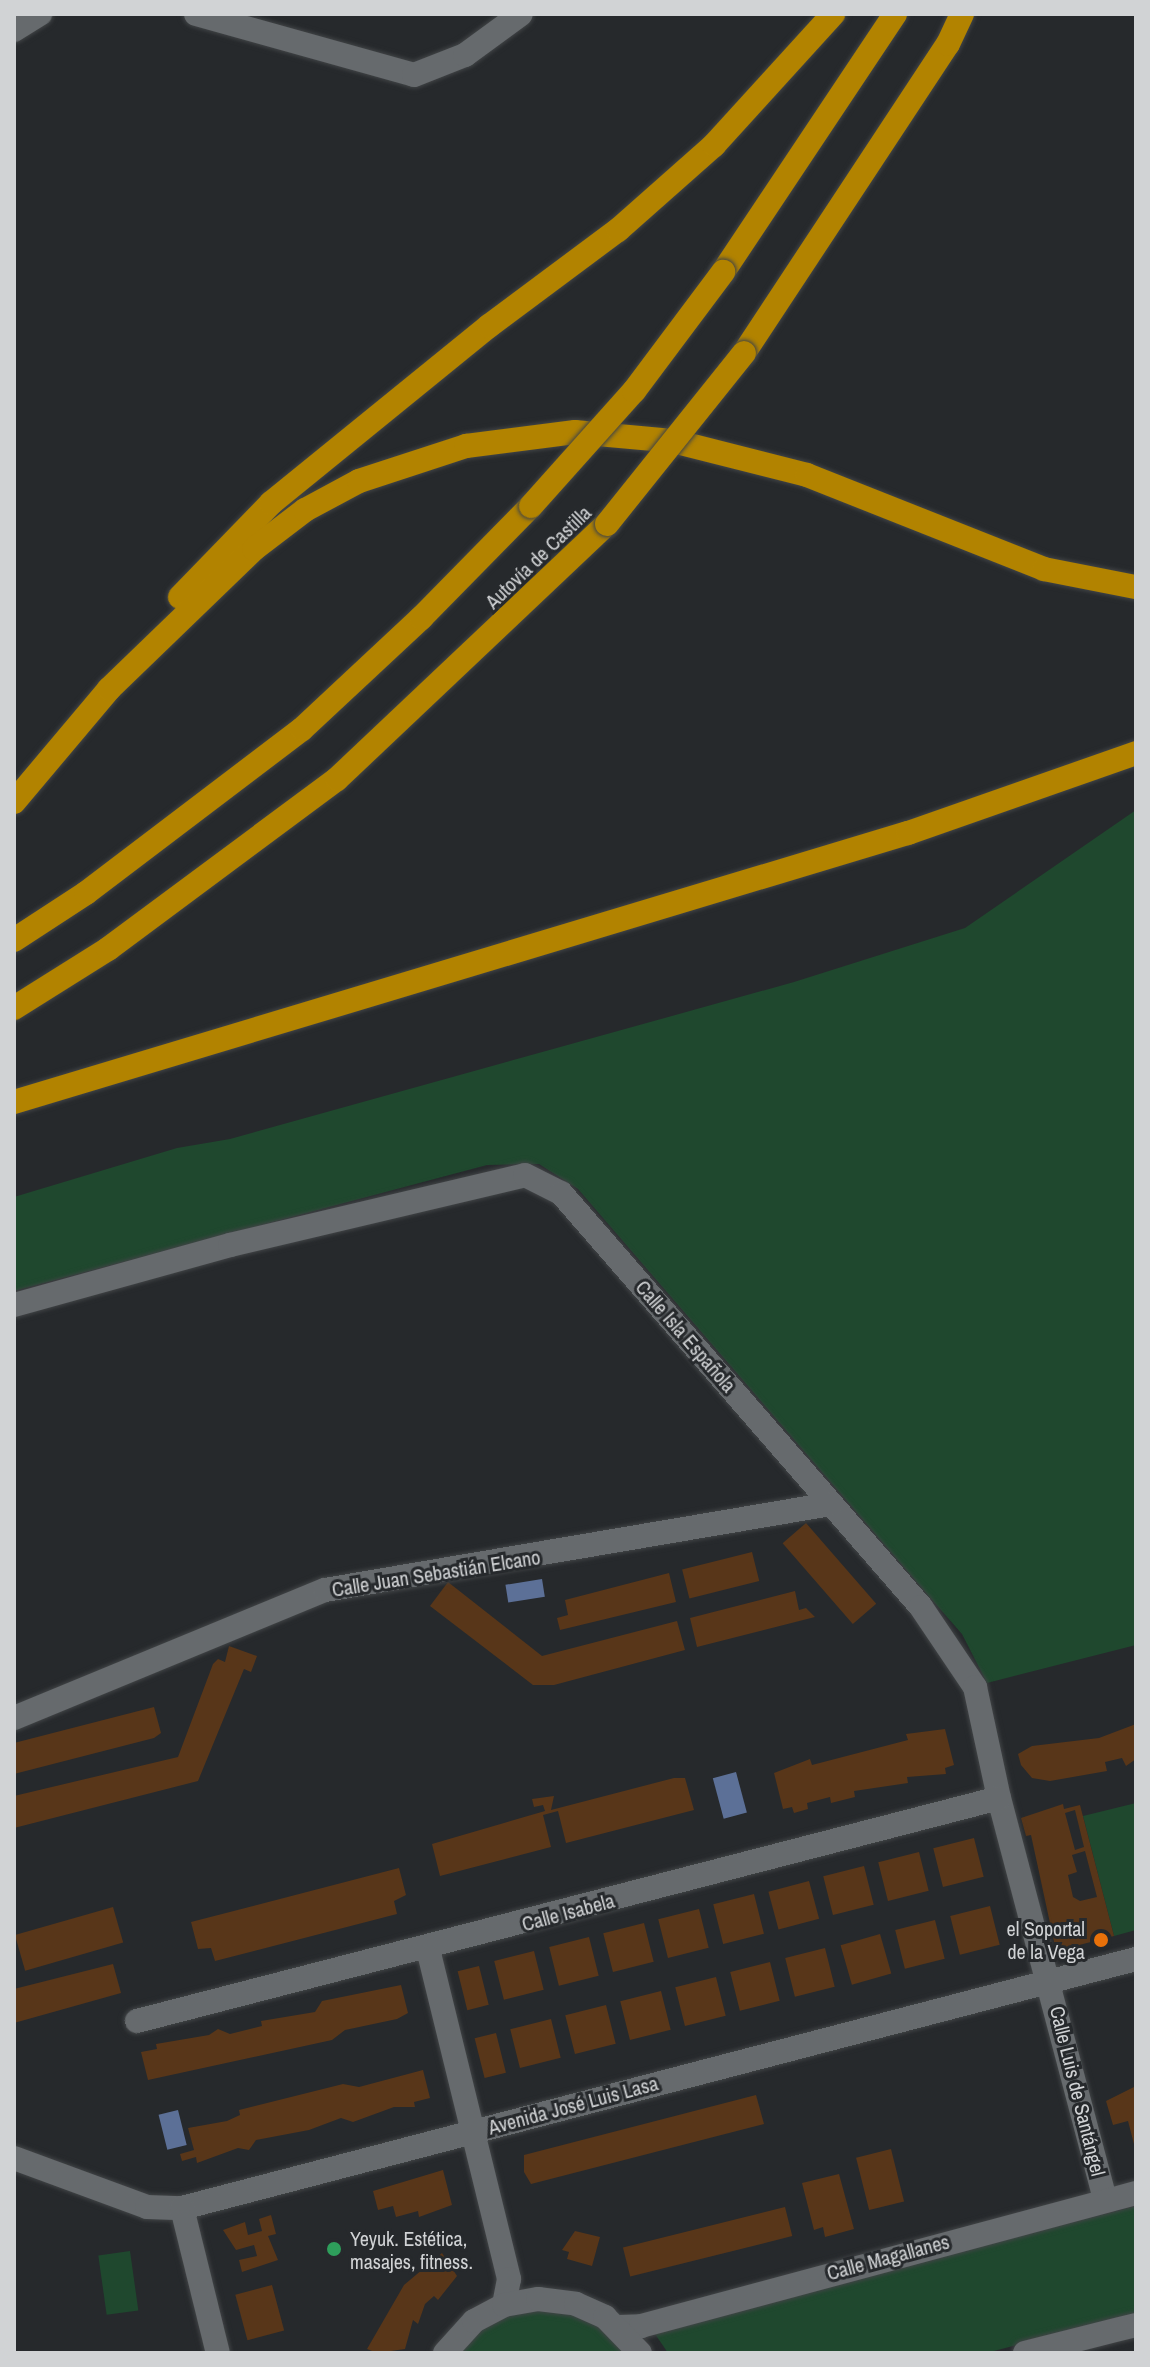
<!DOCTYPE html>
<meta charset="utf-8">
<style>
body{margin:0}
#map{position:relative;width:1150px;height:2367px;overflow:hidden;background:#26292c;font-family:"Archivo Narrow",sans-serif}
div>[style]{position:absolute}
[style*='--x']{left:calc(var(--x)*1px);top:calc(var(--y)*1px);width:calc(var(--w)*1px);rotate:calc(var(--a)*1deg)}
.green>*{inset:0;background:#1f482e;transform-origin:0 0}
.water>*{inset:0;background:#5c7097;transform-origin:0 0}
.building>*{inset:0;background:#583619;transform-origin:0 0}
.roads{filter:drop-shadow(0 0 2px #414446) drop-shadow(0 0 2px #414446)}
.minor>*{height:24px;margin:-12px;padding:0 12px;transform-origin:12px;border-radius:12px;background:#666a6d}
.highway>*{height:24px;margin:-12px;padding:0 12px;transform-origin:12px;border-radius:12px;background:#b28300}
.bridges{filter:drop-shadow(0 0 2px #414446) drop-shadow(0 0 2px #414446)}
.highway-bridge>*{height:24px;margin:-12px;padding:0 12px;transform-origin:12px;border-radius:12px;background:#b28300}
.dots>*{width:22px;height:22px;translate:-50% -50%;box-sizing:border-box;border:4px solid #26292c;border-radius:50%}
span{translate:-50% -50%;white-space:nowrap;text-align:center;line-height:1.15;-webkit-text-stroke:6px #26292c;paint-order:stroke}
.street-label{font-size:20px;color:#d1d3d5}
.poi-label{font-size:20px;color:#d1d3d5}
.right{translate:-100% -50%;text-align:right}
.left{translate:0 -50%;text-align:left}
.frame{position:absolute;inset:0;border:16px solid #d1d3d5;pointer-events:none}
</style>
<div id="map">
<div class="green">
<div style="clip-path:polygon(1136px 810px,1136px 1645px,987px 1683px,962px 1634px,933px 1601px,578px 1189px,539px 1164px,487px 1165px,14px 1291px,14px 1197px,177px 1148px,230px 1139px,794px 982px,965px 928px)"></div>
<div style="clip-path:polygon(1136px 1803px,1136px 1930px,1114px 1936px,1083px 1816px)"></div>
<div style="clip-path:polygon(1136px 2206px,1136px 2314px,986px 2353px,668px 2353px,653px 2331px)"></div>
<div style="left:130px;top:2251px;width:60px;height:32px;rotate:82deg"></div>
<div style="clip-path:polygon(549px 2308px,589px 2319px,629px 2353px,455px 2353px,473px 2333px,509px 2313px)"></div>
</div>
<div class="water">
<div style="left:542px;top:1579px;width:18px;height:37px;rotate:81deg"></div>
<div style="left:736px;top:1772px;width:42px;height:24px;rotate:75deg"></div>
<div style="left:178px;top:2110px;width:36px;height:20px;rotate:76deg"></div>
</div>
<div class="building">
<div style="left:806px;top:1523px;width:107px;height:31px;rotate:49deg"></div>
<div style="left:752px;top:1552px;width:30px;height:72px;rotate:76deg"></div>
<div style="clip-path:polygon(669px 1573px,676px 1602px,560px 1630px,557px 1618px,568px 1615px,565px 1600px)"></div>
<div style="clip-path:polygon(448px 1582px,542px 1656px,677px 1621px,685px 1650px,554px 1685px,533px 1685px,430px 1606px)"></div>
<div style="clip-path:polygon(795px 1591px,799px 1610px,806px 1608px,815px 1617px,697px 1647px,690px 1618px)"></div>
<div style="clip-path:polygon(229px 1646px,257px 1656px,251px 1672px,244px 1669px,198px 1781px,14px 1828px,14px 1796px,178px 1757px,213px 1664px,218px 1659px,225px 1662px)"></div>
<div style="clip-path:polygon(154px 1707px,161px 1733px,154px 1738px,14px 1774px,14px 1743px)"></div>
<div style="clip-path:polygon(1136px 1724px,1136px 1759px,1126px 1766px,1122px 1758px,1105px 1762px,1107px 1771px,1050px 1781px,1032px 1778px,1021px 1765px,1018px 1754px,1032px 1746px,1099px 1738px)"></div>
<div style="clip-path:polygon(945px 1729px,954px 1765px,945px 1768px,946px 1774px,907px 1777px,908px 1783px,854px 1791px,855px 1797px,831px 1803px,830px 1797px,807px 1803px,808px 1809px,794px 1813px,792px 1807px,783px 1809px,774px 1773px,810px 1759px,812px 1765px,908px 1740px,906px 1734px)"></div>
<div style="clip-path:polygon(674px 1778px,685px 1778px,694px 1810px,566px 1843px,558px 1811px,543px 1815px,551px 1847px,440px 1876px,432px 1844px,545px 1811px,543px 1805px,534px 1807px,532px 1799px,554px 1796px,551px 1810px)"></div>
<div style="clip-path:polygon(evenodd,1063px 1804px,1064px 1809px,1080px 1805px,1114px 1936px,1056px 1951px,1031px 1835px,1026px 1836px,1021px 1818px,1063px 1804px,1075px 1810px,1084px 1847px,1075px 1850px,1065px 1813px,1075px 1810px,1063px 1804px,1085px 1851px,1097px 1897px,1080px 1901px,1073px 1897px,1068px 1875px,1077px 1872px,1072px 1855px,1085px 1851px)"></div>
<div style="left:974px;top:1838px;width:40px;height:42px;rotate:76deg"></div>
<div style="left:919px;top:1852px;width:40px;height:42px;rotate:76deg"></div>
<div style="left:864px;top:1866px;width:40px;height:42px;rotate:76deg"></div>
<div style="clip-path:polygon(399px 1868px,406px 1895px,394px 1901px,397px 1914px,215px 1961px,211px 1948px,198px 1949px,191px 1922px)"></div>
<div style="left:809px;top:1881px;width:39px;height:42px;rotate:75deg"></div>
<div style="left:754px;top:1894px;width:41px;height:42px;rotate:76deg"></div>
<div style="left:990px;top:1906px;width:40px;height:41px;rotate:76deg"></div>
<div style="left:113px;top:1907px;width:37px;height:102px;rotate:74deg"></div>
<div style="left:699px;top:1909px;width:40px;height:42px;rotate:76deg"></div>
<div style="left:935px;top:1920px;width:40px;height:41px;rotate:76deg"></div>
<div style="left:644px;top:1923px;width:40px;height:42px;rotate:76deg"></div>
<div style="left:880px;top:1934px;width:41px;height:41px;rotate:74deg"></div>
<div style="left:589px;top:1937px;width:40px;height:41px;rotate:76deg"></div>
<div style="left:825px;top:1948px;width:40px;height:41px;rotate:76deg"></div>
<div style="left:534px;top:1951px;width:40px;height:41px;rotate:76deg"></div>
<div style="left:770px;top:1962px;width:40px;height:41px;rotate:76deg"></div>
<div style="clip-path:polygon(113px 1964px,121px 1993px,14px 2023px,14px 1989px)"></div>
<div style="left:479px;top:1966px;width:40px;height:22px;rotate:76deg"></div>
<div style="left:716px;top:1977px;width:40px;height:42px;rotate:76deg"></div>
<div style="clip-path:polygon(401px 1985px,408px 2013px,397px 2019px,345px 2030px,332px 2040px,148px 2080px,141px 2052px,157px 2049px,156px 2044px,209px 2035px,218px 2029px,230px 2034px,262px 2026px,261px 2021px,315px 2012px,322px 2001px)"></div>
<div style="left:661px;top:1991px;width:40px;height:42px;rotate:76deg"></div>
<div style="left:606px;top:2005px;width:40px;height:42px;rotate:76deg"></div>
<div style="left:551px;top:2019px;width:40px;height:42px;rotate:76deg"></div>
<div style="left:496px;top:2033px;width:41px;height:22px;rotate:76deg"></div>
<div style="clip-path:polygon(423px 2070px,430px 2098px,414px 2102px,415px 2107px,394px 2107px,353px 2122px,341px 2118px,309px 2130px,256px 2140px,249px 2150px,238px 2148px,197px 2163px,196px 2157px,182px 2161px,180px 2154px,194px 2150px,188px 2128px,227px 2121px,240px 2115px,239px 2110px,343px 2084px,359px 2087px)"></div>
<div style="clip-path:polygon(1136px 2086px,1136px 2148px,1135px 2148px,1128px 2121px,1113px 2125px,1106px 2101px)"></div>
<div style="clip-path:polygon(756px 2095px,764px 2124px,531px 2184px,524px 2172px,524px 2155px)"></div>
<div style="left:891px;top:2149px;width:54px;height:36px;rotate:76deg"></div>
<div style="clip-path:polygon(443px 2170px,452px 2205px,419px 2217px,418px 2211px,396px 2217px,393px 2206px,378px 2210px,373px 2191px)"></div>
<div style="clip-path:polygon(839px 2174px,854px 2229px,825px 2237px,823px 2227px,814px 2230px,802px 2183px)"></div>
<div style="left:785px;top:2207px;width:30px;height:167px;rotate:76deg"></div>
<div style="clip-path:polygon(271px 2215px,276px 2234px,268px 2236px,278px 2260px,242px 2272px,239px 2260px,257px 2256px,254px 2245px,236px 2250px,223px 2230px,245px 2222px,248px 2235px,262px 2231px,259px 2219px)"></div>
<div style="clip-path:polygon(575px 2231px,600px 2237px,592px 2266px,567px 2259px,569px 2252px,562px 2250px)"></div>
<div style="clip-path:polygon(442px 2253px,457px 2276px,438px 2300px,434px 2296px,425px 2304px,418px 2324px,413px 2320px,405px 2349px,377px 2353px,367px 2349px,404px 2285px)"></div>
<div style="left:272px;top:2285px;width:47px;height:38px;rotate:75deg"></div>
</div>
<div class="roads">
<div class="minor">
<div style="--x:196;--y:14;--w:226;--a:15.6"></div>
<div style="--x:414;--y:75;--w:55;--a:-21.4"></div>
<div style="--x:465;--y:55;--w:69;--a:-36.2"></div>
<div style="--x:14;--y:30;--w:31;--a:-32"></div>
<div style="--x:14;--y:1305;--w:224;--a:-15.5"></div>
<div style="--x:230;--y:1245;--w:303;--a:-13.3"></div>
<div style="--x:525;--y:1175;--w:40;--a:26.6"></div>
<div style="--x:561;--y:1193;--w:549;--a:48.99"></div>
<div style="--x:921;--y:1607;--w:97;--a:56"></div>
<div style="--x:975;--y:1687;--w:114;--a:77.8"></div>
<div style="--x:999;--y:1798;--w:416;--a:75.2"></div>
<div style="--x:14;--y:1718;--w:336;--a:-22.4"></div>
<div style="--x:325;--y:1590;--w:513;--a:-9.65"></div>
<div style="--x:428;--y:1949;--w:340;--a:76.2"></div>
<div style="--x:509;--y:2279;--w:26;--a:101"></div>
<div style="--x:137;--y:2021;--w:890;--a:-14.5"></div>
<div style="--x:14;--y:2158;--w:142;--a:20.2"></div>
<div style="--x:147;--y:2207;--w:35;--a:2"></div>
<div style="--x:182;--y:2208;--w:986;--a:-14.63"></div>
<div style="--x:182;--y:2208;--w:149;--a:76.1"></div>
<div style="--x:618;--y:2327;--w:23;--a:-2"></div>
<div style="--x:641;--y:2326;--w:513;--a:-15.04"></div>
<div style="--x:445;--y:2353;--w:43;--a:-47.8"></div>
<div style="--x:474;--y:2321;--w:34;--a:-28"></div>
<div style="--x:504;--y:2305;--w:35;--a:-10"></div>
<div style="--x:538;--y:2299;--w:38;--a:7"></div>
<div style="--x:576;--y:2304;--w:32;--a:24"></div>
<div style="--x:605;--y:2317;--w:50;--a:45.8"></div>
<div style="--x:1025;--y:2353;--w:114;--a:-14.2"></div>
</div>
<div class="highway">
<div style="--x:723;--y:272;--w:310;--a:-56.3"></div>
<div style="--x:744;--y:353;--w:370;--a:-56.6"></div>
<div style="--x:948;--y:44;--w:33;--a:-65"></div>
<div style="--x:180;--y:597;--w:131;--a:-45.9"></div>
<div style="--x:271;--y:503;--w:281;--a:-39.1"></div>
<div style="--x:489;--y:326;--w:161;--a:-36.7"></div>
<div style="--x:618;--y:230;--w:128;--a:-41.5"></div>
<div style="--x:714;--y:145;--w:177;--a:-47.7"></div>
<div style="--x:14;--y:802;--w:148;--a:-49.9"></div>
<div style="--x:109;--y:689;--w:202;--a:-44"></div>
<div style="--x:254;--y:549;--w:64;--a:-37.4"></div>
<div style="--x:305;--y:510;--w:61;--a:-28.2"></div>
<div style="--x:359;--y:481;--w:113;--a:-18.1"></div>
<div style="--x:466;--y:446;--w:110;--a:-7.3"></div>
<div style="--x:575;--y:432;--w:98;--a:5.2"></div>
<div style="--x:673;--y:441;--w:138;--a:14.2"></div>
<div style="--x:807;--y:475;--w:255;--a:21.6"></div>
<div style="--x:1044;--y:569;--w:94;--a:11.1"></div>
<div style="--x:14;--y:940;--w:86;--a:-33.1"></div>
<div style="--x:86;--y:893;--w:271;--a:-37.2"></div>
<div style="--x:302;--y:729;--w:163;--a:-43"></div>
<div style="--x:421;--y:618;--w:157;--a:-45.5"></div>
<div style="--x:14;--y:1008;--w:111;--a:-32.1"></div>
<div style="--x:108;--y:949;--w:285;--a:-36.6"></div>
<div style="--x:337;--y:779;--w:371;--a:-43.4"></div>
<div style="--x:14;--y:1102;--w:934;--a:-16.75"></div>
<div style="--x:908;--y:833;--w:242;--a:-19.3"></div>
</div>
</div>
<div class="bridges">
<div class="highway-bridge">
<div style="--x:531;--y:506;--w:154;--a:-48.2"></div>
<div style="--x:634;--y:391;--w:149;--a:-53.2"></div>
<div style="--x:607;--y:524;--w:219;--a:-51.3"></div>
</div>
</div>
<div class="dots">
<div style="left:1101px;top:1940px;background:#e8710a"></div>
<div style="left:334px;top:2249px;background:#2e9e5b"></div>
</div>
<div class="street-label">
<span style="left:538px;top:557px;rotate:-44deg">Autovía de Castilla</span>
<span style="left:686px;top:1336px;rotate:49deg">Calle Isla Española</span>
<span style="left:436px;top:1573px;rotate:-9deg">Calle Juan Sebastián Elcano</span>
<span style="left:568px;top:1912px;rotate:-15deg">Calle Isabela</span>
<span style="left:1078px;top:2091px;rotate:76deg">Calle Luis de Santángel</span>
<span style="left:573px;top:2105px;rotate:-15deg">Avenida José Luis Lasa</span>
<span style="left:888px;top:2257px;rotate:-15deg">Calle Magallanes</span>
</div>
<div class="poi-label">
<span class="right" style="left:1085px;top:1940px">el Soportal<br>de la Vega</span>
<span class="left" style="left:350px;top:2250px">Yeyuk. Estética,<br>masajes, fitness.</span>
</div>
<div class="frame"></div>
</div>
